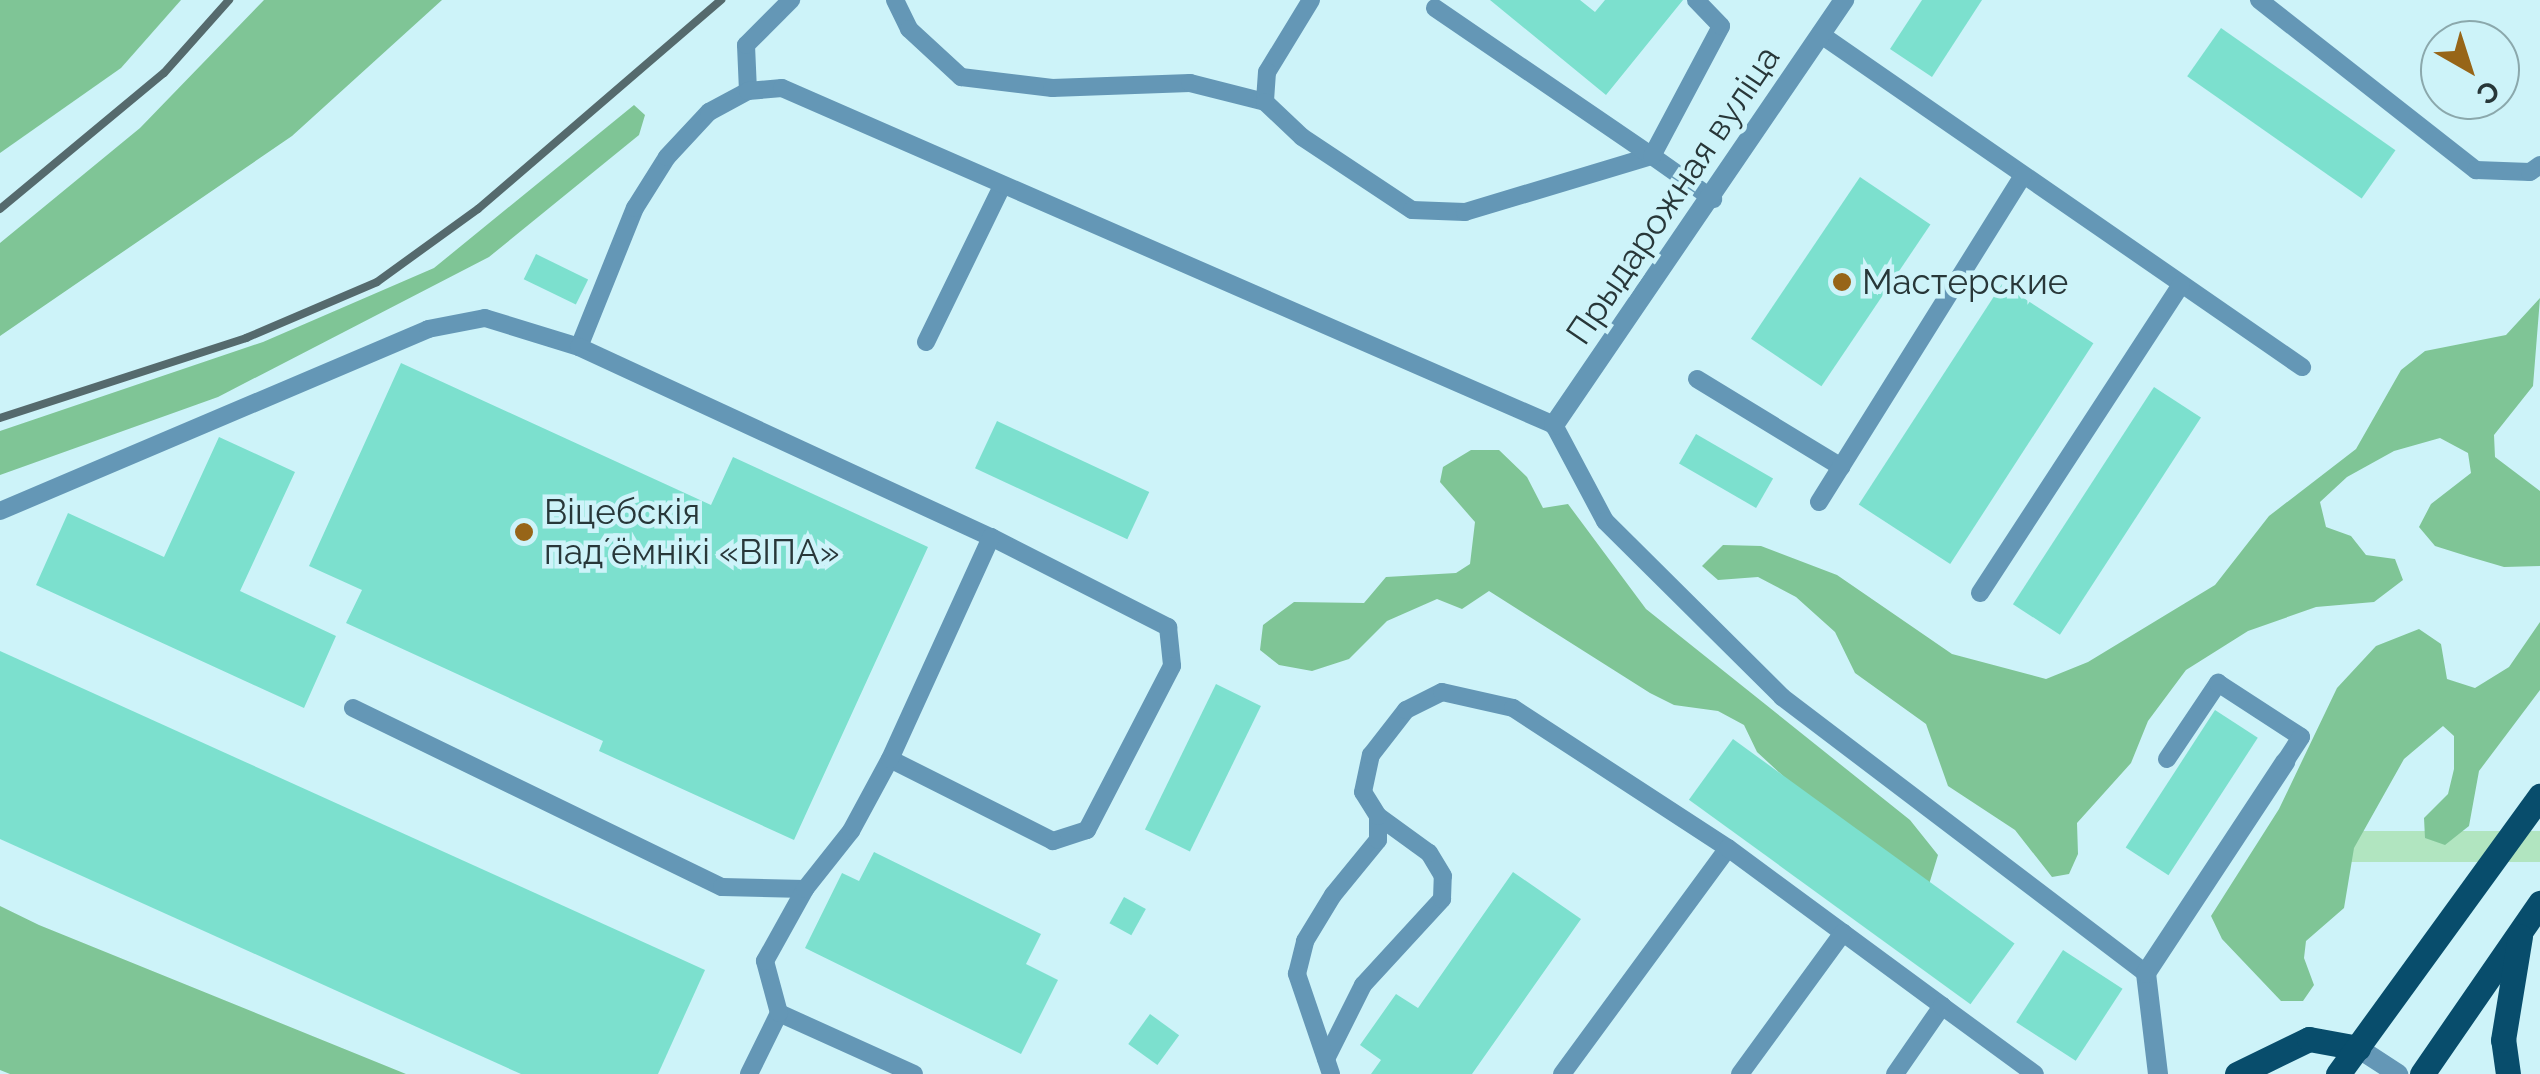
<!DOCTYPE html>
<meta charset="utf-8">
<style>
body{margin:0}
#map{position:relative;width:2540px;height:1074px;overflow:hidden;background:#cdf3f9;font-family:Raleway,sans-serif}
div>[style]{position:absolute}
[style*='--x']{left:calc(var(--x)*1px);top:calc(var(--y)*1px);width:calc(var(--w)*1px);rotate:calc(var(--a)*1deg)}
.green>*{inset:0;background:#b1e5c0;transform-origin:0 0}
.forest>*{inset:0;background:#7fc596}
.building>*{inset:0;background:#7ce0ce;transform-origin:0 0}
.lane>*{height:18px;margin:-9px;padding:0 9px;transform-origin:9px;border-radius:9px;background:#6497b6}
.street>*{height:20px;margin:-10px;padding:0 10px;transform-origin:10px;border-radius:10px;background:#6497b6}
.primary>*{height:25px;margin:-12.5px;padding:0 12.5px;transform-origin:12.5px;border-radius:12.5px;background:#084d6c}
.rail>*{height:8px;margin:-4px;padding:0 4px;transform-origin:4px;border-radius:4px;background:#556a6d}
.dots>*{width:28px;height:28px;translate:-50% -50%;box-sizing:border-box;border:5px solid #cdf3f9;border-radius:50%}
span{translate:-50% -50%;white-space:nowrap;text-align:center;line-height:1.15;-webkit-text-stroke:9px #cdf3f9;paint-order:stroke}
.street-label{font-size:35px;color:#283739}
.poi-label{font-size:35px;color:#283739}
.left{translate:0 -50%;text-align:left}
.north{position:absolute;left:2420px;top:20px;width:100px;height:100px;box-sizing:border-box;background:#cdf3f9;border:2px solid #8ba8ac;border-radius:50%;rotate:141deg;font-size:28px;font-weight:700;line-height:40px;text-align:center;color:#283739}
.north::after{content:'';display:block;margin:auto;width:35px;height:45px;background:#976518;clip-path:polygon(50% 0,100% 100%,50% 72%,0 100%)}
</style>
<div id="map">
<div class="green">
<div style="left:2540px;top:831px;width:31px;height:227px;rotate:90deg"></div>
</div>
<div class="forest">
<div style="clip-path:polygon(0 0,181px 0,121px 68px,0 153px)"></div>
<div style="clip-path:polygon(264px 0,442px 0,292px 136px,0 336px,0 243px,140px 128px)"></div>
<div style="clip-path:polygon(634px 105px,645px 115px,639px 135px,489px 257px,218px 397px,0 475px,0 431px,263px 342px,434px 268px)"></div>
<div style="clip-path:polygon(2540px 298px,2533px 386px,2494px 435px,2495px 457px,2540px 491px,2540px 566px,2504px 567px,2470px 557px,2435px 546px,2419px 527px,2431px 504px,2471px 473px,2468px 453px,2440px 438px,2394px 451px,2347px 477px,2320px 502px,2326px 527px,2351px 536px,2366px 555px,2395px 559px,2403px 580px,2374px 602px,2316px 607px,2248px 631px,2186px 670px,2148px 721px,2131px 763px,2077px 823px,2078px 854px,2069px 874px,2052px 877px,2015px 830px,1948px 786px,1926px 724px,1855px 673px,1835px 632px,1796px 597px,1758px 577px,1718px 580px,1702px 566px,1723px 545px,1761px 546px,1837px 575px,1952px 654px,2046px 679px,2088px 662px,2215px 585px,2269px 516px,2356px 449px,2401px 370px,2425px 351px,2506px 335px)"></div>
<div style="clip-path:polygon(1471px 450px,1499px 450px,1527px 477px,1543px 508px,1568px 504px,1646px 609px,1910px 820px,1938px 855px,1927px 891px,1807px 798px,1757px 752px,1744px 725px,1718px 711px,1674px 705px,1650px 693px,1489px 591px,1462px 609px,1437px 599px,1387px 621px,1349px 659px,1312px 671px,1279px 665px,1260px 650px,1263px 625px,1294px 602px,1364px 603px,1386px 577px,1456px 573px,1470px 564px,1475px 522px,1440px 482px,1443px 467px)"></div>
<div style="clip-path:polygon(2540px 622px,2540px 690px,2479px 771px,2469px 826px,2445px 845px,2425px 838px,2424px 818px,2448px 794px,2454px 769px,2454px 736px,2443px 726px,2404px 759px,2354px 848px,2344px 908px,2306px 941px,2304px 958px,2314px 985px,2303px 1001px,2281px 1001px,2222px 939px,2211px 916px,2279px 809px,2337px 688px,2376px 646px,2419px 629px,2441px 644px,2447px 679px,2475px 688px,2509px 667px)"></div>
<div style="clip-path:polygon(0 906px,39px 925px,406px 1074px,10px 1074px,0 1070px)"></div>
</div>
<div class="building">
<div style="clip-path:polygon(1490px 0,1580px 0,1595px 12px,1605px 0,1683px 0,1606px 95px)"></div>
<div style="clip-path:polygon(1922px 0,1982px 0,1932px 77px,1890px 49px)"></div>
<div style="left:2221px;top:28px;width:213px;height:59px;rotate:35deg"></div>
<div style="left:1860px;top:177px;width:85px;height:195px;rotate:34deg"></div>
<div style="left:536px;top:254px;width:58px;height:28px;rotate:26deg"></div>
<div style="left:2002px;top:284px;width:109px;height:263px;rotate:33deg"></div>
<div style="clip-path:polygon(401px 363px,711px 505px,733px 457px,928px 547px,794px 840px,599px 751px,603px 741px,346px 623px,362px 590px,309px 566px)"></div>
<div style="left:2154px;top:387px;width:56px;height:259px;rotate:33deg"></div>
<div style="left:997px;top:421px;width:168px;height:52px;rotate:25deg"></div>
<div style="left:1696px;top:434px;width:89px;height:34px;rotate:30deg"></div>
<div style="clip-path:polygon(219px 437px,295px 472px,240px 591px,336px 636px,304px 708px,36px 585px,68px 513px,164px 557px)"></div>
<div style="clip-path:polygon(0 651px,705px 970px,658px 1074px,521px 1074px,0 839px)"></div>
<div style="left:1216px;top:684px;width:50px;height:162px;rotate:26deg"></div>
<div style="left:2215px;top:710px;width:51px;height:164px;rotate:33deg"></div>
<div style="left:1733px;top:739px;width:348px;height:75px;rotate:36deg"></div>
<div style="clip-path:polygon(874px 852px,1041px 934px,1026px 964px,1058px 980px,1021px 1054px,805px 948px,842px 873px,859px 881px)"></div>
<div style="clip-path:polygon(1513px 872px,1581px 919px,1472px 1074px,1371px 1074px,1381px 1060px,1360px 1045px,1396px 994px,1418px 1008px)"></div>
<div style="left:1124px;top:897px;width:25px;height:30px;rotate:29deg"></div>
<div style="left:2063px;top:950px;width:71px;height:86px;rotate:33deg"></div>
<div style="left:1150px;top:1014px;width:36px;height:37px;rotate:36deg"></div>
</div>
<div class="lane">
<div style="--x:895;--y:0;--w:32;--a:64"></div>
<div style="--x:909;--y:29;--w:71;--a:42.7"></div>
<div style="--x:961;--y:77;--w:92;--a:6.9"></div>
<div style="--x:1052;--y:88;--w:138;--a:-2.1"></div>
<div style="--x:1190;--y:83;--w:77;--a:14.2"></div>
<div style="--x:1311;--y:0;--w:84;--a:121.4"></div>
<div style="--x:1267;--y:72;--w:30;--a:94"></div>
<div style="--x:1265;--y:102;--w:51;--a:43.4"></div>
<div style="--x:1302;--y:137;--w:132;--a:33.6"></div>
<div style="--x:1412;--y:210;--w:53;--a:2.2"></div>
<div style="--x:1465;--y:212;--w:195;--a:-16.7"></div>
<div style="--x:1652;--y:156;--w:75;--a:35.2"></div>
<div style="--x:2259;--y:0;--w:276;--a:38.1"></div>
<div style="--x:2476;--y:170;--w:54;--a:2.1"></div>
<div style="--x:2530;--y:172;--w:12;--a:-35"></div>
<div style="--x:1435;--y:8;--w:263;--a:34.3"></div>
<div style="--x:1652;--y:156;--w:147;--a:-62"></div>
<div style="--x:1721;--y:26;--w:36;--a:-134"></div>
<div style="--x:1820;--y:34;--w:586;--a:34.64"></div>
<div style="--x:748;--y:91;--w:46;--a:-92.5"></div>
<div style="--x:746;--y:45;--w:64;--a:-45"></div>
<div style="--x:926;--y:342;--w:174;--a:-64"></div>
<div style="--x:579;--y:347;--w:150;--a:-68.1"></div>
<div style="--x:635;--y:208;--w:60;--a:-57.9"></div>
<div style="--x:667;--y:157;--w:62;--a:-47"></div>
<div style="--x:709;--y:112;--w:44;--a:-28.3"></div>
<div style="--x:748;--y:91;--w:34;--a:-5"></div>
<div style="--x:782;--y:88;--w:842;--a:23.58"></div>
<div style="--x:1554;--y:425;--w:109;--a:62"></div>
<div style="--x:1605;--y:521;--w:250;--a:44.8"></div>
<div style="--x:1782;--y:697;--w:457;--a:37.2"></div>
<div style="--x:1697;--y:379;--w:169;--a:31.4"></div>
<div style="--x:1819;--y:502;--w:385;--a:-58"></div>
<div style="--x:0;--y:511;--w:465;--a:-23"></div>
<div style="--x:428;--y:329;--w:58;--a:-10.9"></div>
<div style="--x:485;--y:318;--w:98;--a:17.1"></div>
<div style="--x:579;--y:347;--w:454;--a:24.8"></div>
<div style="--x:991;--y:537;--w:199;--a:27"></div>
<div style="--x:1168;--y:627;--w:39;--a:84"></div>
<div style="--x:1172;--y:666;--w:185;--a:117.4"></div>
<div style="--x:1087;--y:830;--w:36;--a:162"></div>
<div style="--x:1053;--y:841;--w:182;--a:-153.3"></div>
<div style="--x:1980;--y:593;--w:368;--a:-56.9"></div>
<div style="--x:353;--y:708;--w:410;--a:25.9"></div>
<div style="--x:722;--y:887;--w:83;--a:1.4"></div>
<div style="--x:2167;--y:759;--w:92;--a:-56.1"></div>
<div style="--x:2218;--y:683;--w:99;--a:33"></div>
<div style="--x:2301;--y:737;--w:30;--a:123"></div>
<div style="--x:779;--y:1013;--w:148;--a:24.3"></div>
<div style="--x:1326;--y:1059;--w:83;--a:-63.4"></div>
<div style="--x:1363;--y:985;--w:117;--a:-47.4"></div>
<div style="--x:1442;--y:899;--w:23;--a:-88"></div>
<div style="--x:1443;--y:876;--w:27;--a:-121"></div>
<div style="--x:1429;--y:853;--w:63;--a:-144"></div>
<div style="--x:749;--y:1074;--w:68;--a:-63.8"></div>
<div style="--x:779;--y:1013;--w:54;--a:-105.1"></div>
<div style="--x:765;--y:961;--w:82;--a:-60.9"></div>
<div style="--x:805;--y:889;--w:74;--a:-51.6"></div>
<div style="--x:851;--y:831;--w:82;--a:-61.6"></div>
<div style="--x:890;--y:759;--w:244;--a:-65.5"></div>
<div style="--x:1331;--y:1074;--w:106;--a:-108.8"></div>
<div style="--x:1297;--y:974;--w:34;--a:-76"></div>
<div style="--x:1305;--y:941;--w:54;--a:-58.7"></div>
<div style="--x:1333;--y:895;--w:71;--a:-50.7"></div>
<div style="--x:1378;--y:840;--w:24;--a:-90"></div>
<div style="--x:1378;--y:816;--w:28;--a:-122"></div>
<div style="--x:1363;--y:792;--w:38;--a:-78"></div>
<div style="--x:1371;--y:755;--w:57;--a:-52.1"></div>
<div style="--x:1406;--y:710;--w:40;--a:-26.6"></div>
<div style="--x:1442;--y:692;--w:73;--a:12.7"></div>
<div style="--x:1513;--y:708;--w:257;--a:33.1"></div>
<div style="--x:1562;--y:1074;--w:280;--a:-53.7"></div>
<div style="--x:1728;--y:848;--w:266;--a:36.4"></div>
<div style="--x:1740;--y:1074;--w:175;--a:-53.9"></div>
<div style="--x:1895;--y:1074;--w:83;--a:-55.3"></div>
<div style="--x:1942;--y:1006;--w:115;--a:36.2"></div>
</div>
<div class="street">
<div style="--x:1554;--y:425;--w:515;--a:-55.69"></div>
<div style="--x:2358;--y:1048;--w:48;--a:33"></div>
<div style="--x:2158;--y:1074;--w:102;--a:-96.8"></div>
<div style="--x:2146;--y:973;--w:253;--a:-56.6"></div>
</div>
<div class="primary">
<div style="--x:2237;--y:1074;--w:80;--a:-25.9"></div>
<div style="--x:2309;--y:1039;--w:50;--a:10.4"></div>
<div style="--x:2338;--y:1074;--w:344;--a:-54"></div>
<div style="--x:2422;--y:1074;--w:208;--a:-55.4"></div>
<div style="--x:2508;--y:1074;--w:34;--a:-98"></div>
<div style="--x:2503;--y:1040;--w:105;--a:-80.7"></div>
</div>
<div class="rail">
<div style="--x:0;--y:209;--w:213;--a:-39.7"></div>
<div style="--x:164;--y:73;--w:98;--a:-48.3"></div>
<div style="--x:0;--y:418;--w:259;--a:-18"></div>
<div style="--x:246;--y:338;--w:142;--a:-23.1"></div>
<div style="--x:377;--y:282;--w:125;--a:-35.9"></div>
<div style="--x:478;--y:209;--w:321;--a:-40.7"></div>
</div>
<div class="dots">
<div style="left:1842px;top:282px;background:#976518"></div>
<div style="left:524px;top:532px;background:#976518"></div>
</div>
<div class="street-label">
<span style="left:1673px;top:195px;rotate:-56deg">Прыдарожная вуліца</span>
</div>
<div class="poi-label">
<span class="left" style="left:1862px;top:282px">Мастерские</span>
<span class="left" style="left:544px;top:532px">Віцебскія<br>падʼёмнікі «ВІПА»</span>
</div>
<div class="north">С</div>
</div>
